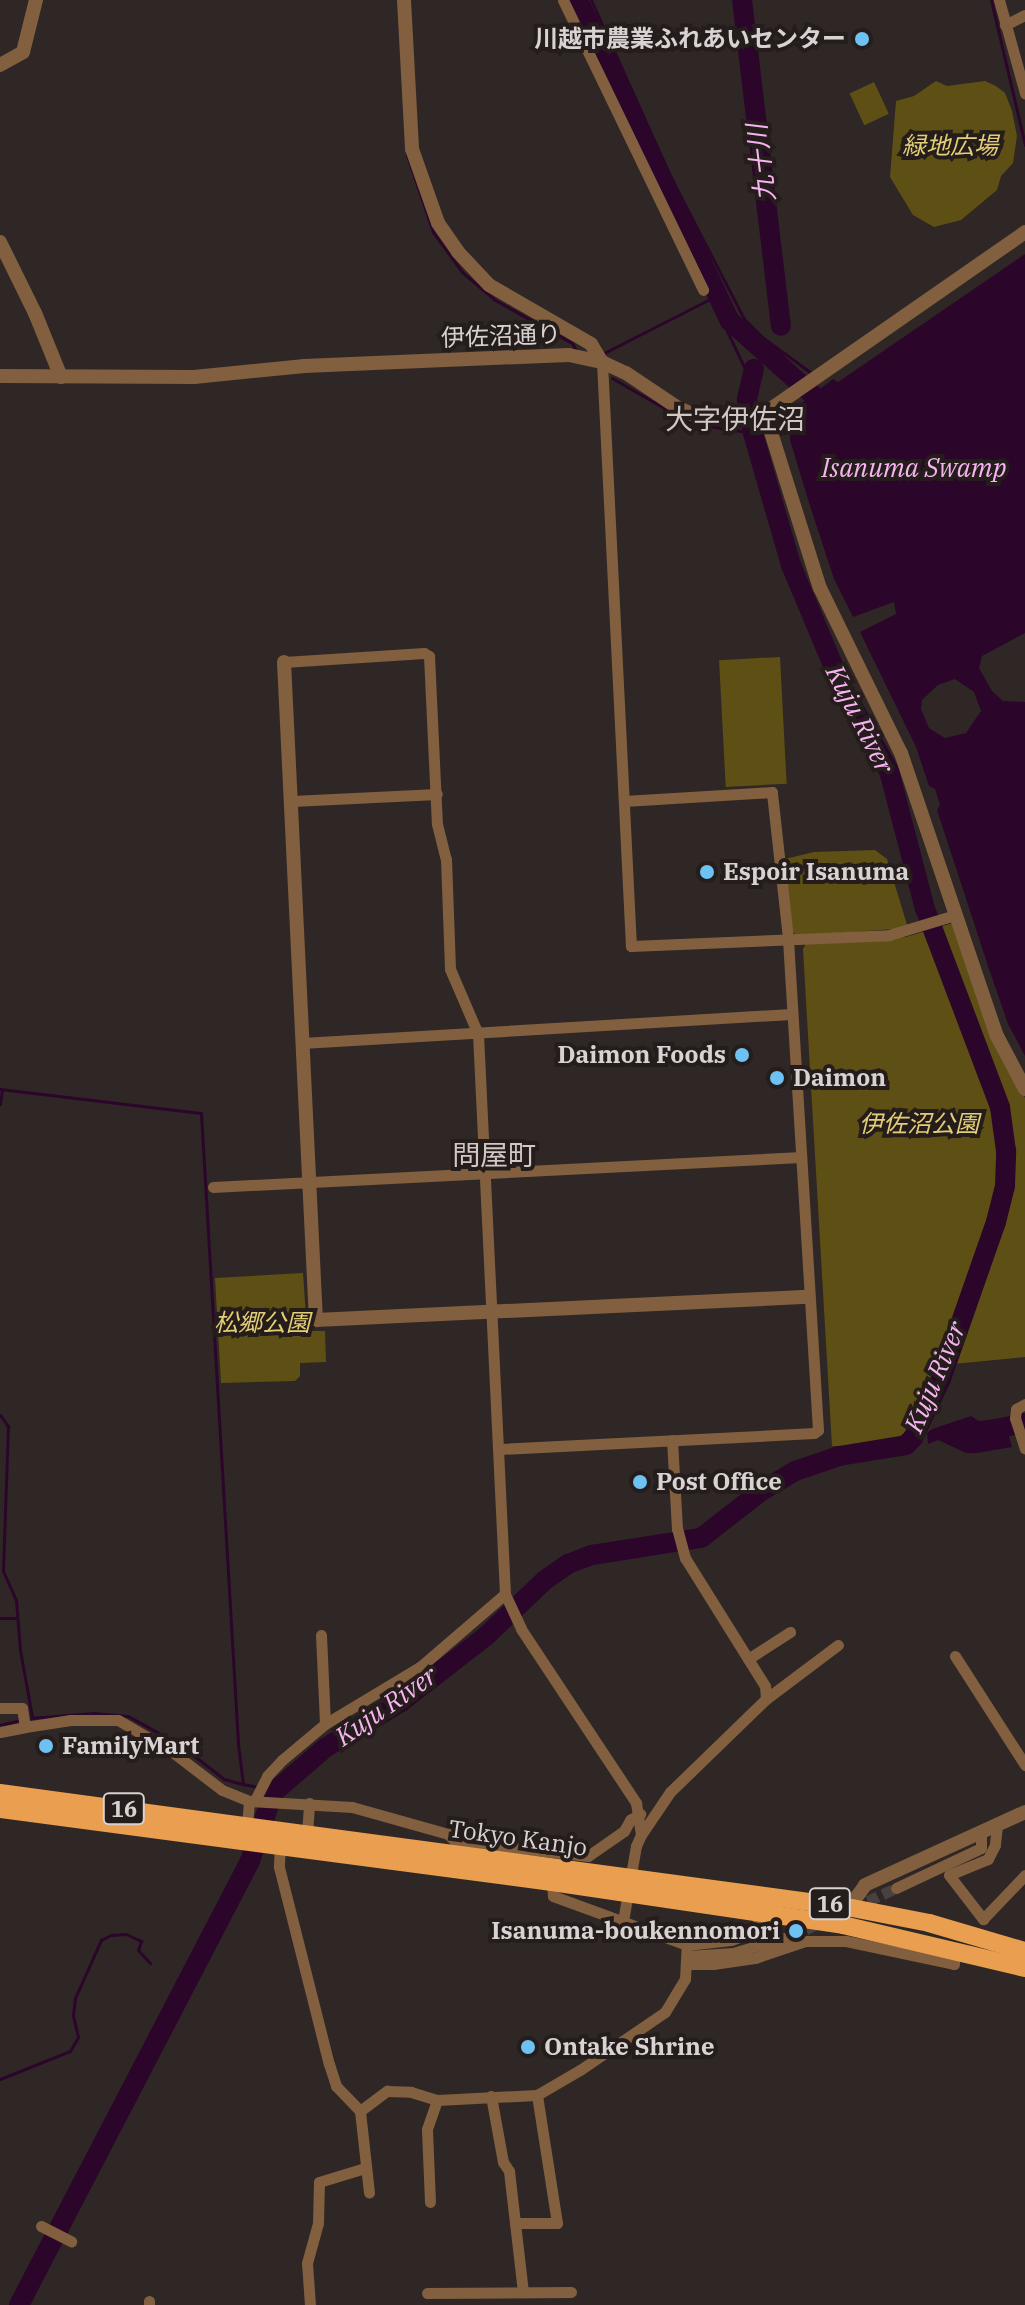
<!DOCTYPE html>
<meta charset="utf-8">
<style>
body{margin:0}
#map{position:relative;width:1025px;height:2305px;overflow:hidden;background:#2f2725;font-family:"IBM Plex Serif","Noto Sans JP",serif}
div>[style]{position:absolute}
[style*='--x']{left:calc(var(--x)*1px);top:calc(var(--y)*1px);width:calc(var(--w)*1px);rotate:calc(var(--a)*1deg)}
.green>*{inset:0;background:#5e5014;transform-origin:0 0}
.water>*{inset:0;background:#2c062a}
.stream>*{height:3px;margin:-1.5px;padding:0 1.5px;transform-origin:1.5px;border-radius:1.5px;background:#2c062a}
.river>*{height:20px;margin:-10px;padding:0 10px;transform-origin:10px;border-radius:10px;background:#2c062a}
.minor-tunnel>*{height:11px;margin-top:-5.5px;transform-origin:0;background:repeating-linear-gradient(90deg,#48413f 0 11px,transparent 0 16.5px)}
.minor>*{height:11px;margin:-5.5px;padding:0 5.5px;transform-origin:5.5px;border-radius:5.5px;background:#815f3f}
.tertiary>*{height:14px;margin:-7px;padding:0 7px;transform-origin:7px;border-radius:7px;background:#815f3f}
.trunk>*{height:18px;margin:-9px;padding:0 9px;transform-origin:9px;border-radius:9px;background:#ea9e4f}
.dots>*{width:22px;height:22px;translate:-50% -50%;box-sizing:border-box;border:4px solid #251d1c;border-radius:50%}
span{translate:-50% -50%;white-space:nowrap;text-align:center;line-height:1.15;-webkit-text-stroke:8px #251d1c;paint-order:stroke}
.shield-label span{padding:2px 6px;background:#251d1c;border:2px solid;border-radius:6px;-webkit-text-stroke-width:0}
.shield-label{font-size:22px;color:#d8d3d2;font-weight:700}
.poi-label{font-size:24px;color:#d8d3d2;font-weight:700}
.right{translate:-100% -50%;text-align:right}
.left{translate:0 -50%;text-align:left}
.park-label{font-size:24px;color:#e4ce75;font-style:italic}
.street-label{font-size:24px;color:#d8d3d2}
.water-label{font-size:26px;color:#f8b4f1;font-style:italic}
.quarter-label{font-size:28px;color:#d1c7c5}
</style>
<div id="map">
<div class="green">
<div style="clip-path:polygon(936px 81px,947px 86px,985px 81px,996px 86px,1005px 93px,1012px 111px,1017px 136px,1013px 163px,1001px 176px,997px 190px,961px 220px,934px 227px,913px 215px,890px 177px,896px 101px,914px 96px)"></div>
<div style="left:874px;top:82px;width:35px;height:27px;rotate:65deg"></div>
<div style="left:780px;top:657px;width:127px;height:61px;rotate:87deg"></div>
<div style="clip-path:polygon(875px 850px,887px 859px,908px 928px,797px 936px,790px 929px,785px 859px,814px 852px)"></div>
<div style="clip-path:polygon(953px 923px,987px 1025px,1025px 1098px,1025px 1357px,943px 1365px,920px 1415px,900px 1442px,892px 1446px,832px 1446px,803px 949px,806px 944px,906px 937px)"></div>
<div style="clip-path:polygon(303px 1273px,307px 1331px,325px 1331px,326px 1362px,300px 1363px,300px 1376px,295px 1381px,221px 1383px,215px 1278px)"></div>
</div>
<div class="water">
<div style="clip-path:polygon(evenodd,1025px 254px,1025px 633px,982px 656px,979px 668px,992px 691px,1003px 701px,1025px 702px,1025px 1056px,1008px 1024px,990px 972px,937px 810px,940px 805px,935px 789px,929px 786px,916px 747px,860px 632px,896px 614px,894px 602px,853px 617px,834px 579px,810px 506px,790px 440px,790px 421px,795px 408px,833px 379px,838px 382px,1025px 254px,955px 679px,974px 692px,981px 711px,966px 733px,945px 738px,929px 728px,921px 709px,922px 700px,938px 685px,955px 679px)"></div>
<div style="clip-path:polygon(971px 1416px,979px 1421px,1004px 1418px,1012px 1447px,977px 1453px,966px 1453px,938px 1440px,928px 1444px,927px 1433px,932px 1429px)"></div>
</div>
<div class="stream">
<div style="--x:571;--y:0;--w:196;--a:64.6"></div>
<div style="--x:591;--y:0;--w:193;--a:65.8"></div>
<div style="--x:670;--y:176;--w:161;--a:62.6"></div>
<div style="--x:744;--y:319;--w:25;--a:45"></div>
<div style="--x:762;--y:337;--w:64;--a:36.2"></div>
<div style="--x:991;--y:0;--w:149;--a:76.8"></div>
<div style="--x:407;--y:155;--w:81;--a:71.3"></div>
<div style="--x:433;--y:232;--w:49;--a:54.1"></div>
<div style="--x:462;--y:272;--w:43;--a:40.3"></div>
<div style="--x:495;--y:300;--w:88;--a:29.2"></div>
<div style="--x:572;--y:343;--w:10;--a:61"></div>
<div style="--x:707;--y:289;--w:91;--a:64.6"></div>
<div style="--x:746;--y:371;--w:28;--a:88"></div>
<div style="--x:602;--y:354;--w:130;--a:-27"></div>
<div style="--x:612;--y:378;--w:90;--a:30"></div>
<div style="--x:690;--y:423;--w:64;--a:9"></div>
<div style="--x:0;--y:1089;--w:202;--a:6.8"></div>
<div style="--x:201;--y:1113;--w:632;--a:86.64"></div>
<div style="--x:238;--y:1744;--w:40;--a:82.9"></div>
<div style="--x:243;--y:1784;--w:15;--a:11"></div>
<div style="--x:0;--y:1104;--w:14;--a:-82"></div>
<div style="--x:0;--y:1415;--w:14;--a:54"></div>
<div style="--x:8;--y:1426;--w:145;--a:92"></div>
<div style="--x:3;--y:1571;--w:32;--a:66"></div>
<div style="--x:16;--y:1600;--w:50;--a:85.4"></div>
<div style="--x:20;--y:1650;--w:68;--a:79.8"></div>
<div style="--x:0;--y:1618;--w:16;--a:0"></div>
<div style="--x:31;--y:1718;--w:63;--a:-4.5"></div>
<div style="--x:94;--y:1713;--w:34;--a:5"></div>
<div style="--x:128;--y:1716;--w:60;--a:29.1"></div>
<div style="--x:180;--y:1745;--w:56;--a:37.7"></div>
<div style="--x:224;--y:1779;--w:20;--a:15"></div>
<div style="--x:0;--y:1725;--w:21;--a:-14"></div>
<div style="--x:0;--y:2079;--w:75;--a:-21.8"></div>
<div style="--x:70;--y:2051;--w:16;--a:-60"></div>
<div style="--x:78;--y:2037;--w:23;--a:-103"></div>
<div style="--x:73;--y:2015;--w:17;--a:-83"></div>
<div style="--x:75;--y:1998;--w:64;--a:-65.9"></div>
<div style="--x:101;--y:1940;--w:11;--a:-27"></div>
<div style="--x:111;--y:1935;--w:15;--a:-4"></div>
<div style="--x:126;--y:1934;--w:17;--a:25"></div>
<div style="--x:141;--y:1941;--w:9;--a:108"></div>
<div style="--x:138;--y:1950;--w:18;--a:47"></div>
</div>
<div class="river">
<div style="--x:578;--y:0;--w:355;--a:64.7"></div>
<div style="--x:730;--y:321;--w:134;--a:41.7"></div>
<div style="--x:742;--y:0;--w:328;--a:83.2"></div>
<div style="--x:981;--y:1432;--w:45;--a:-11.6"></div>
<div style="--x:19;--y:2305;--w:500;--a:-62.51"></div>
<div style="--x:250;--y:1861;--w:72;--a:-71.3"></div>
<div style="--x:273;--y:1793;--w:69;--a:-40.9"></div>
<div style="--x:325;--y:1748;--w:89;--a:-31.2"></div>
<div style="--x:401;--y:1702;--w:108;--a:-37.8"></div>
<div style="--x:486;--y:1636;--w:81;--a:-43.5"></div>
<div style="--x:545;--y:1580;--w:28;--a:-35"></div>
<div style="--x:568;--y:1564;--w:26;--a:-21"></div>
<div style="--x:592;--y:1555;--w:110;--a:-8.9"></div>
<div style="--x:701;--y:1538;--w:75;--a:-37.9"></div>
<div style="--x:760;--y:1492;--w:41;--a:-31"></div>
<div style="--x:795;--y:1471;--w:46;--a:-18.8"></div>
<div style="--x:839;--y:1456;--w:68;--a:-9.3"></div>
<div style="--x:906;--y:1445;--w:10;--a:-45"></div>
<div style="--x:913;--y:1438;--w:65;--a:-64.6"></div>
<div style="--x:941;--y:1379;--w:166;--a:-70.7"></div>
<div style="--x:996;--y:1222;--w:37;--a:-76"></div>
<div style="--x:1005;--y:1186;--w:35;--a:-88"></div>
<div style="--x:1006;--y:1151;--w:44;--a:-97.8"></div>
<div style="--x:1000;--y:1107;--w:212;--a:-110.7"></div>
<div style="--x:925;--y:909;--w:143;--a:-104.6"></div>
<div style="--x:889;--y:771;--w:94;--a:-119.3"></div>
<div style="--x:843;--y:689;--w:134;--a:-112.8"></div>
<div style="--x:791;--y:565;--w:137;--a:-106.1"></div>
<div style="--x:753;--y:433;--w:35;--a:-100"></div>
<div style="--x:747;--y:399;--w:31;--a:-77"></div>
</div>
<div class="minor-tunnel">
<div style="--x:853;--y:1908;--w:47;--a:-24.9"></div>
<div style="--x:791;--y:1936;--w:31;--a:-25"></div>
</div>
<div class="minor">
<div style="--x:563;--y:0;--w:322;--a:64.2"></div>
<div style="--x:999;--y:0;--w:97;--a:74.4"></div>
<div style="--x:1005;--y:25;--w:22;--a:-27"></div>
<div style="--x:602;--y:362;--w:585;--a:87.16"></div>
<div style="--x:631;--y:946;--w:258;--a:-2.4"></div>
<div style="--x:889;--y:935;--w:69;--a:-16.9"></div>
<div style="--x:284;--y:662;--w:140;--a:-3.7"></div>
<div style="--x:424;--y:653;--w:6;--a:31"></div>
<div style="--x:429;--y:656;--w:168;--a:87.3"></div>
<div style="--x:437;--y:824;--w:36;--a:76"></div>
<div style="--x:446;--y:859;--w:110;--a:87.9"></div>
<div style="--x:450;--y:969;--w:71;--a:66.7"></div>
<div style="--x:478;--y:1034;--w:561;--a:87.24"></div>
<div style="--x:505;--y:1594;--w:38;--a:65"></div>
<div style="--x:521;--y:1629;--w:209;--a:56.5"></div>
<div style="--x:636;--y:1803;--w:32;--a:81"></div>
<div style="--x:292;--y:801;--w:145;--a:-2.8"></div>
<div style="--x:302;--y:1043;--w:490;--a:-3.4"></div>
<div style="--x:213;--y:1187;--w:589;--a:-2.92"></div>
<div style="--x:1025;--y:1404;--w:10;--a:151"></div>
<div style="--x:1016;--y:1409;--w:9;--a:96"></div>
<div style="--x:1015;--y:1418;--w:32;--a:72"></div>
<div style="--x:500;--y:1449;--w:314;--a:-2.9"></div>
<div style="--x:814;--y:1433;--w:5;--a:-37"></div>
<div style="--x:818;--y:1430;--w:493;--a:-93.5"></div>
<div style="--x:788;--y:938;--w:147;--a:-96.3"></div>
<div style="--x:772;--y:792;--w:148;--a:176.5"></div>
<div style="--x:321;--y:1635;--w:89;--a:87.4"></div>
<div style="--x:955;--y:1656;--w:130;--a:57.3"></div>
<div style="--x:748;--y:1659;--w:50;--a:-32.7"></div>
<div style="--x:766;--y:1699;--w:90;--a:-36.9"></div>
<div style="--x:0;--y:1708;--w:22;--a:0"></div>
<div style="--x:22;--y:1708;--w:19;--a:81"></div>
<div style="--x:25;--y:1727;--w:46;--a:-8.8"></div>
<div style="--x:70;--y:1720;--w:48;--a:0"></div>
<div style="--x:118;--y:1720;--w:61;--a:30.3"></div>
<div style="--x:171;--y:1751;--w:64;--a:37.4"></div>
<div style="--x:222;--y:1790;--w:29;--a:22"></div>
<div style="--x:249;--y:1801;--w:103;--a:3.3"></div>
<div style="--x:352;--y:1807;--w:100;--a:15.7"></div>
<div style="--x:448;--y:1834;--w:10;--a:45"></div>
<div style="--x:455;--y:1841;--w:134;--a:6.4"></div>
<div style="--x:588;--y:1856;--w:44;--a:-34.8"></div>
<div style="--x:624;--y:1831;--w:13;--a:-61"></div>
<div style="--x:630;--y:1820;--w:12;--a:-31"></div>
<div style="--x:0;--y:1732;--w:25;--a:-11"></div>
<div style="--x:255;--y:1800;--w:27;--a:-63"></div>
<div style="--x:267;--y:1776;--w:22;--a:-47"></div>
<div style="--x:282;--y:1760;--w:56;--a:-39.9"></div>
<div style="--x:325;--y:1724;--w:111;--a:-31"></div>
<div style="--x:420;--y:1667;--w:112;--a:-40.7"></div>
<div style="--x:247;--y:1825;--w:24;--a:-85"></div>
<div style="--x:997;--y:1825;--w:20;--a:96"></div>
<div style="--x:995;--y:1845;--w:16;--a:117"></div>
<div style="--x:988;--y:1859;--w:42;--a:157.7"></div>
<div style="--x:949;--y:1875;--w:56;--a:52.3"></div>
<div style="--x:983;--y:1919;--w:61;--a:-46.3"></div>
<div style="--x:307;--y:1834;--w:31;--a:-86"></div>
<div style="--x:280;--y:1845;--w:22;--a:93"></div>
<div style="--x:279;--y:1867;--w:203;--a:75.8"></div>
<div style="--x:329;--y:2064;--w:23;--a:72"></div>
<div style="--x:336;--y:2086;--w:35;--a:46"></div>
<div style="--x:360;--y:2111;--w:82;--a:83.7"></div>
<div style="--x:552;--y:1882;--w:14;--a:86"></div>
<div style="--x:553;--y:1896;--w:143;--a:20.1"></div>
<div style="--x:687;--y:1945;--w:44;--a:-6.5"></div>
<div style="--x:731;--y:1940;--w:15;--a:-20"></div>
<div style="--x:745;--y:1935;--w:14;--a:-36"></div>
<div style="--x:756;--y:1927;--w:15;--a:-70"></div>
<div style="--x:896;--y:1888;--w:94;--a:-25.2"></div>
<div style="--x:981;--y:1848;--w:16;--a:-90"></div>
<div style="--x:623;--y:1921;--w:76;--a:-80.2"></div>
<div style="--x:636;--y:1846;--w:12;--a:-66"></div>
<div style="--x:641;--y:1835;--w:52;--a:-56"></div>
<div style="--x:670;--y:1792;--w:134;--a:-44.1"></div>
<div style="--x:766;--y:1699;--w:13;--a:-94"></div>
<div style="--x:765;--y:1686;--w:151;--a:-122"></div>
<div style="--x:685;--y:1558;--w:30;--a:-105"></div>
<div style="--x:677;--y:1529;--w:89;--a:-93.2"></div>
<div style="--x:687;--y:1956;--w:46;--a:-3.7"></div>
<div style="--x:733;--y:1953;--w:60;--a:-16.3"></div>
<div style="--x:686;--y:1964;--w:27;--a:0"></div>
<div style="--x:713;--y:1964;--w:42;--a:-8.1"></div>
<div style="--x:755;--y:1958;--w:53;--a:-18.8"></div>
<div style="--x:805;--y:1941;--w:41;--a:0"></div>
<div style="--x:846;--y:1941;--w:110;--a:12"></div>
<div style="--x:954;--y:1964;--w:15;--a:-90"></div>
<div style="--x:491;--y:2096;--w:67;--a:79.7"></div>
<div style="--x:503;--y:2162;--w:11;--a:56"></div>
<div style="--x:509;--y:2171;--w:122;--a:83.4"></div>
<div style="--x:360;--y:2111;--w:34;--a:-37"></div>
<div style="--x:387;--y:2091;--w:24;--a:2"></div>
<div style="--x:411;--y:2092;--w:27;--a:17"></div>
<div style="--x:437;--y:2100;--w:100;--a:-2.9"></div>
<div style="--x:537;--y:2095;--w:50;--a:-30.2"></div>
<div style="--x:580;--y:2070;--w:103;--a:-34.3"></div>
<div style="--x:665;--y:2012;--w:39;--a:-59"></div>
<div style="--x:685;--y:1979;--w:34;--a:-87"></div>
<div style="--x:430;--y:2202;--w:73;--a:-92.4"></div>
<div style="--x:427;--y:2129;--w:31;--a:-71"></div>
<div style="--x:515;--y:2223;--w:42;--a:0"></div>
<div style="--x:557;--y:2223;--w:130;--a:-98.9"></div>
<div style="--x:41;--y:2226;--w:34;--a:27"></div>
<div style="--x:427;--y:2293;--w:144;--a:-0.4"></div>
<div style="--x:149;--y:2301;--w:4;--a:90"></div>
<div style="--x:310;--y:2305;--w:42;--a:-94.1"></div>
<div style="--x:307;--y:2263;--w:41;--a:-74.6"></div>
<div style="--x:318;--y:2223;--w:41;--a:-88.6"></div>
<div style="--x:319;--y:2182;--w:48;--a:-16.9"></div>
</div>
<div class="tertiary">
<div style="--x:404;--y:0;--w:149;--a:86.9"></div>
<div style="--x:412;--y:149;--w:78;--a:70.6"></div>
<div style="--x:438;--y:223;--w:35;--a:55"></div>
<div style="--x:458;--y:252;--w:45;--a:46.8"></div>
<div style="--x:489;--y:285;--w:118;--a:30"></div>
<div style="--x:591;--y:344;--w:21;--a:59"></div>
<div style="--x:0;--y:65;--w:26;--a:-29"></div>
<div style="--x:23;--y:52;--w:54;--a:-76"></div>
<div style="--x:0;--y:242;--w:79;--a:63.8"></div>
<div style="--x:35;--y:313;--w:69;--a:67.9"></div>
<div style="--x:0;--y:376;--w:194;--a:0.3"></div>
<div style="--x:194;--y:377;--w:111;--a:-5.7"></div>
<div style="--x:304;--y:366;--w:265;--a:-2.4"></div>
<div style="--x:569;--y:355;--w:34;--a:12"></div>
<div style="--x:602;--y:362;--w:26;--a:25"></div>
<div style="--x:626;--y:373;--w:63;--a:33.9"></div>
<div style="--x:678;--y:408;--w:23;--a:23"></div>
<div style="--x:699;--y:417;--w:41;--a:5.6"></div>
<div style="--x:740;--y:421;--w:26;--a:-18"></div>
<div style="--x:765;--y:413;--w:317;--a:-34.8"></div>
<div style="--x:765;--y:413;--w:183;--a:72.6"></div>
<div style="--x:820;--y:588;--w:184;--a:63.9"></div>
<div style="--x:901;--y:753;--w:299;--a:71.3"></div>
<div style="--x:997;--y:1036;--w:60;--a:62.2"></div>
<div style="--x:284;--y:662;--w:659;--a:87.22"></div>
<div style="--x:316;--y:1320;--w:492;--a:-2.7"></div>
<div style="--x:845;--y:1913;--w:34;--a:-54"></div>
<div style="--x:865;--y:1885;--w:176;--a:-24.5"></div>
</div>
<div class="trunk">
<div style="--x:0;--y:1793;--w:855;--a:7.67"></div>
<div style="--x:847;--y:1907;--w:84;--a:11"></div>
<div style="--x:929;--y:1923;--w:100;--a:16.3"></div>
<div style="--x:0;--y:1809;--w:557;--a:7.53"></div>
<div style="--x:552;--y:1882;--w:294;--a:8.4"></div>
<div style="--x:843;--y:1925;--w:187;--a:13.3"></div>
</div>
<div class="dots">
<div style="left:862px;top:39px;background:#6dc2f3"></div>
<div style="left:707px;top:872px;background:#6dc2f3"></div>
<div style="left:742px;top:1055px;background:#6dc2f3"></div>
<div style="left:777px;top:1078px;background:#6dc2f3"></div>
<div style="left:640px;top:1482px;background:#6dc2f3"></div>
<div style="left:46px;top:1746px;background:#6dc2f3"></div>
<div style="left:796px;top:1931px;background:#6dc2f3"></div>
<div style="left:528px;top:2047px;background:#6dc2f3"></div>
</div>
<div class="shield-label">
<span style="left:124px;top:1809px">16</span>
<span style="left:830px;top:1904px">16</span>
</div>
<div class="poi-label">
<span class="right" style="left:846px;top:39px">川越市農業ふれあいセンター</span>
<span class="left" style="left:723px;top:872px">Espoir Isanuma</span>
<span class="right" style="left:726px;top:1055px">Daimon Foods</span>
<span class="left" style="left:793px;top:1078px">Daimon</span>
<span class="left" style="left:656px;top:1482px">Post Office</span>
<span class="left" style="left:62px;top:1746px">FamilyMart</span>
<span class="right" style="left:780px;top:1931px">Isanuma-boukennomori</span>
<span class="left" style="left:544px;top:2047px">Ontake Shrine</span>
</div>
<div class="park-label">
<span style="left:950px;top:146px">緑地広場</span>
<span style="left:919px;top:1124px">伊佐沼公園</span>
<span style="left:262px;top:1323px">松郷公園</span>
</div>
<div class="street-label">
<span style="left:501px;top:336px;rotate:-2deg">伊佐沼通り</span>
<span style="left:518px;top:1838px;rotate:8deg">Tokyo Kanjo</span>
</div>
<div class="water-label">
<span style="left:761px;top:163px;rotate:-97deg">九十川</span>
<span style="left:914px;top:468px">Isanuma Swamp</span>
<span style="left:860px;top:719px;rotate:63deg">Kuju River</span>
<span style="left:935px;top:1377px;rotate:-67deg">Kuju River</span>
<span style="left:386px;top:1706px;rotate:-35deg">Kuju River</span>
</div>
<div class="quarter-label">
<span style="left:735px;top:419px">大字伊佐沼</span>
<span style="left:494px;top:1155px">問屋町</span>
</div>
</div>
